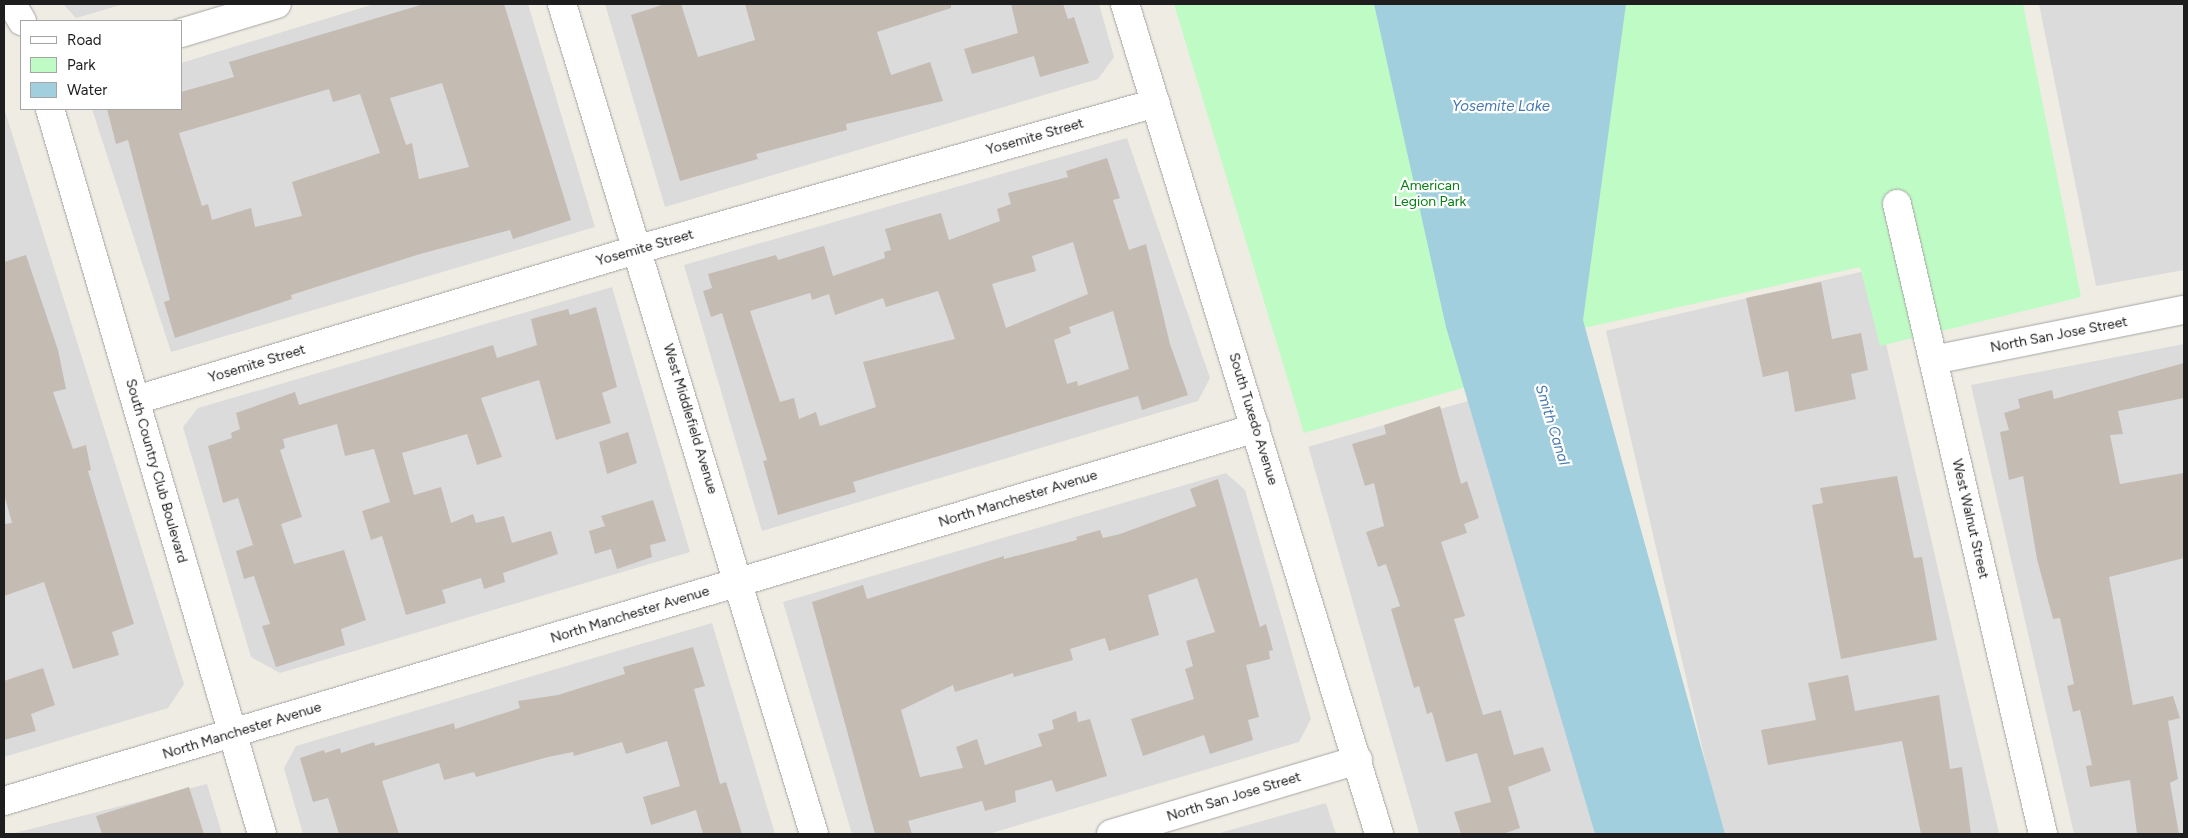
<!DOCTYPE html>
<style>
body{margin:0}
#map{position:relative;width:2188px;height:838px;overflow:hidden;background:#efece3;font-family:Figtree,sans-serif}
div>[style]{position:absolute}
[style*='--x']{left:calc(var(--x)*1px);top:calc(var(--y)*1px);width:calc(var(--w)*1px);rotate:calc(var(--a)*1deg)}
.residential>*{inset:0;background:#dcdbdb;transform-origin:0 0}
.park>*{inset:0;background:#bffbc5}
.water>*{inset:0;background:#a2cfde}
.building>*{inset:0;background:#c4bbb3}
.roads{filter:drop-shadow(0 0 1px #a5a5a5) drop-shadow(0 0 1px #a5a5a5)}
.street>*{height:28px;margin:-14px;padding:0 14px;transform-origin:14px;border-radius:14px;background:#fff}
span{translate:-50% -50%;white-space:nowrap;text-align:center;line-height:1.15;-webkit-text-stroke:4.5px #fff;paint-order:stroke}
.street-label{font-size:14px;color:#1e1e1e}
.park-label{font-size:14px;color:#088016}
.water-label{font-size:15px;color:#4779b0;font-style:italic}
.frame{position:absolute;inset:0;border:5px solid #1e1e1e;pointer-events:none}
.legend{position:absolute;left:20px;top:20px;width:162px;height:90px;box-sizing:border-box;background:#fff;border:1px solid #a5a5a5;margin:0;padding:6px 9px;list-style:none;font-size:15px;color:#1e1e1e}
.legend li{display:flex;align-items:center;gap:10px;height:25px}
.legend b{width:25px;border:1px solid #a5a5a5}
</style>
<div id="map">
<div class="residential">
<div style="clip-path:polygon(63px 4px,124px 4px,76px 18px)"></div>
<div style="clip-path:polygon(374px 4px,528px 4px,595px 227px,171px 352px,92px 109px,181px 109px,181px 63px)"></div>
<div style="clip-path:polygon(605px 4px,1099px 4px,1114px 57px,1098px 79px,665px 207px)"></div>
<div style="clip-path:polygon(2039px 4px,2184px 4px,2184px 270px,2096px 286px)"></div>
<div style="clip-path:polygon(4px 108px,184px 684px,168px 708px,4px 757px)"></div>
<div style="clip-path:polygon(1127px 138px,1210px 378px,1198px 401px,762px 531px,684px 265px)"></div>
<div style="left:1869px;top:270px;width:579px;height:270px;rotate:77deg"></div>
<div style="clip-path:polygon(612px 287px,690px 552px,280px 673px,251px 657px,183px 427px,198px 408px)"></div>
<div style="clip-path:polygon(2184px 344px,2184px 834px,2074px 834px,1971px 385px)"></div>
<div style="left:1489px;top:395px;width:458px;height:188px;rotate:74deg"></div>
<div style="clip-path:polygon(1226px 473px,1245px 490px,1311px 719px,1299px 742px,988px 834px,852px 834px,783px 602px)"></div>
<div style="clip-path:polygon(712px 623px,775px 834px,303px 834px,284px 768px,296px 746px)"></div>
<div style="clip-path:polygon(207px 784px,222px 834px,11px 834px)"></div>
<div style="clip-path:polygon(1326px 803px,1336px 834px,1216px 834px)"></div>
</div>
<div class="park">
<div style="clip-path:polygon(1174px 4px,2023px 4px,2081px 297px,1880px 346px,1860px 267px,1570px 331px,1491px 380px,1304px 433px)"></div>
</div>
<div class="water">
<div style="clip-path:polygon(1374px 4px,1626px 4px,1583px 320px,1725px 834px,1595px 834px,1446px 327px)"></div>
</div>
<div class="building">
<div style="clip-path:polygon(evenodd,424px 4px,504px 4px,571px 220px,513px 239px,510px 230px,420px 254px,291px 295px,292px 299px,175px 338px,164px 302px,170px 300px,128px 140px,116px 144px,107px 109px,181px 109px,181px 92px,234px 77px,229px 62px,424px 4px,442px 83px,469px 167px,419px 179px,412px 143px,406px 145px,390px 98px,442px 83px,424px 4px,329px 89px,333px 102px,360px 94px,380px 153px,292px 182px,302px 216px,255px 227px,251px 208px,212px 220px,208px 204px,202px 206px,179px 133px,329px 89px)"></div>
<div style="clip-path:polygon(665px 4px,681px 4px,698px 57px,755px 40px,745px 4px,951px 4px,951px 8px,877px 32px,891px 75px,930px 62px,943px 101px,846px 124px,847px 130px,756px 154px,758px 159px,680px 181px,631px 15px)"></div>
<div style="clip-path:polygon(1011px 4px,1063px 4px,1068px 19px,1074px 17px,1089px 63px,1040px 77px,1034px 56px,972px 74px,964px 49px,1018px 33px)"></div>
<div style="clip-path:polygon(evenodd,1107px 158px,1120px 198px,1113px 200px,1129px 250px,1146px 244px,1170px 344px,1188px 395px,1142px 410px,1138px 396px,1100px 407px,853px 482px,856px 492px,778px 515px,763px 461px,767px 460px,722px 313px,711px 317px,703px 291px,712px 288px,708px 274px,776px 255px,778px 260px,824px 246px,833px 276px,885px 258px,884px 252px,891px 250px,885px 229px,941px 213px,949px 240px,1000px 221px,997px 209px,1011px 204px,1008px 193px,1068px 177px,1066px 171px,1107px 158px,1073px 242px,1088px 294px,1006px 328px,992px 284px,1036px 271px,1032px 256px,1073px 242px,1107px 158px,938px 291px,955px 339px,863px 362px,876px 407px,820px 426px,816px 412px,799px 419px,794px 398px,780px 402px,750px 311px,810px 293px,812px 300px,829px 294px,835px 315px,883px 298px,886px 307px,938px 291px,1107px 158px,1113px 311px,1129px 369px,1078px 386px,1077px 381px,1067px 384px,1054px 340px,1071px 333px,1069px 327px,1113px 311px)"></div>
<div style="clip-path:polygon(26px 255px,58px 350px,66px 389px,53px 392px,73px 449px,86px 445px,91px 470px,88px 471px,134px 624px,112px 632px,119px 655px,73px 669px,44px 582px,4px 596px,4px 524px,12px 523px,4px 494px,4px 262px)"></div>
<div style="clip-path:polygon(1821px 282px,1832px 339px,1861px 333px,1868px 370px,1851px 374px,1856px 399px,1795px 412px,1788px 371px,1763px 377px,1746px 298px)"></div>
<div style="clip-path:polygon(596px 307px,617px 387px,602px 393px,611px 423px,556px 440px,539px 380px,481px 398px,502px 457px,477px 465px,467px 434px,402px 453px,414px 495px,441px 487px,451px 523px,473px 514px,476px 523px,504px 516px,512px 543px,551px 531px,558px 554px,503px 573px,505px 582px,484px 589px,481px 578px,442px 590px,446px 603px,406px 615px,382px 536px,371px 540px,362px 511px,390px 502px,374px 449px,345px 456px,337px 424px,283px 439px,285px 448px,280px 450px,302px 517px,281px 524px,294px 564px,344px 550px,366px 620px,341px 629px,345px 645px,276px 667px,262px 626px,270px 624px,254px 576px,244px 579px,236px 551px,253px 545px,238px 498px,223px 503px,208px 446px,232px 438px,231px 433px,240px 429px,236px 413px,295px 392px,299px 405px,493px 345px,497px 358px,537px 345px,531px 319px,568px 309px,570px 315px)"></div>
<div style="clip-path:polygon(2184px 363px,2184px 398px,2118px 411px,2123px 434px,2110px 435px,2120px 484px,2184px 473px,2184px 558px,2109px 577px,2133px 705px,2173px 696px,2180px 718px,2168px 721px,2178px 779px,2170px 783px,2179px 834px,2137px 834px,2130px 780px,2090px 787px,2086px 766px,2092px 765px,2080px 710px,2073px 712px,2067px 686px,2074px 684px,2060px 618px,2053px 619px,2037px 559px,2023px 476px,2009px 480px,2000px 432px,2009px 430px,2004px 413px,2020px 408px,2018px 399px,2052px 390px,2054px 399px)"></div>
<div style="clip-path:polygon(1440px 406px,1461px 484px,1467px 481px,1479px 518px,1464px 524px,1467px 533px,1441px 542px,1465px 616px,1454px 619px,1483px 715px,1501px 710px,1514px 755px,1543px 747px,1551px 771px,1508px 787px,1520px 828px,1503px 834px,1461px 834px,1454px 812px,1491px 802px,1477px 753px,1446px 762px,1432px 712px,1427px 714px,1419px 686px,1414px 688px,1391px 609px,1400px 606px,1386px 564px,1378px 567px,1366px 532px,1384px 526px,1374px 483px,1365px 486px,1352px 444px,1386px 434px,1384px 425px)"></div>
<div style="clip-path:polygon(628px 432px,637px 463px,607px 474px,599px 442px)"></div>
<div style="clip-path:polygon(1897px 476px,1914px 558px,1922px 557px,1937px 640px,1841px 659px,1812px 505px,1823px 503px,1820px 488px)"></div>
<div style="clip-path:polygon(1218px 479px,1260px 627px,1266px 624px,1273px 650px,1269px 651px,1270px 659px,1246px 665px,1259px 717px,1248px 720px,1253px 740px,1210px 754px,1204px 735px,1143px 756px,1131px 719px,1194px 699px,1185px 669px,1193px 666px,1186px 641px,1215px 632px,1197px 578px,1148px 595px,1159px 635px,1109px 651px,1105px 638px,1070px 649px,1073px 660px,1014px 677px,1013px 673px,955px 692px,953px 685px,901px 710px,920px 777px,963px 768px,956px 747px,977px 739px,985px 765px,1042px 746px,1038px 734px,1054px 729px,1052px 720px,1076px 711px,1078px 722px,1090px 719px,1107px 776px,1056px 792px,1052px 780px,1015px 791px,1016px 802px,985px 811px,982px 801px,908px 821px,912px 834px,875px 834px,812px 602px,863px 585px,867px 599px,1004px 556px,1004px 559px,1077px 540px,1076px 537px,1100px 530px,1103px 538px,1120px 534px,1196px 506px,1190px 489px)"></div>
<div style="clip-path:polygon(653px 500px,666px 541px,650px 545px,652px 557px,617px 569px,611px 549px,595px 554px,589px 531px,605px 526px,601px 516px)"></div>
<div style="clip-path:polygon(693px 647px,705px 686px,694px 689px,720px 784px,726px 782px,742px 834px,703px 834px,696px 810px,651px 825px,643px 797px,680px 786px,667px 741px,626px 754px,622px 742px,574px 756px,573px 752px,548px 757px,476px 777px,474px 772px,444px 780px,439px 763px,382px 781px,399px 834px,339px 834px,328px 798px,313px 802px,300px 758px,324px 750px,325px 753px,340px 748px,341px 753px,374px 742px,375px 746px,454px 723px,455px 729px,520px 708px,518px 701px,558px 695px,625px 674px,623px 667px)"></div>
<div style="clip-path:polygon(43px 668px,55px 705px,31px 714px,36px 731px,4px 740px,4px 681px)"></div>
<div style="clip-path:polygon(1848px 675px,1855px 711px,1939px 695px,1950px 769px,1962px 767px,1971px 834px,1921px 834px,1902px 741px,1768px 765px,1761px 730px,1816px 720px,1808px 683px)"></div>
<div style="clip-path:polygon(189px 787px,204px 834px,102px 834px,96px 816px)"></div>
</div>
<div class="roads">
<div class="street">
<div style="--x:12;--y:4;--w:20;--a:60"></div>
<div style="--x:562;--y:4;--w:867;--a:73.11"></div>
<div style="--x:1125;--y:4;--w:868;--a:72.98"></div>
<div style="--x:181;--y:33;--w:100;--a:-16.8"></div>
<div style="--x:50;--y:109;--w:755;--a:73.7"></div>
<div style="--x:1897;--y:204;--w:647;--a:76.95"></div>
<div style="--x:1933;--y:360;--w:256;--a:-11.3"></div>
<div style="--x:136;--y:400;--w:525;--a:-16.71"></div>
<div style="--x:639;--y:249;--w:537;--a:-15.77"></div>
<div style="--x:4;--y:801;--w:1306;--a:-16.59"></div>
<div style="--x:1111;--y:834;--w:258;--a:-16.7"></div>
</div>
</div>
<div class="street-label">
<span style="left:1035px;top:137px;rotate:-16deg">Yosemite Street</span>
<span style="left:645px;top:248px;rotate:-16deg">Yosemite Street</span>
<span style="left:2059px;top:335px;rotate:-11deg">North San Jose Street</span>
<span style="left:257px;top:364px;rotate:-17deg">Yosemite Street</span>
<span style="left:690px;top:419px;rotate:73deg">West Middlefield Avenue</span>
<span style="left:1253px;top:419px;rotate:73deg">South Tuxedo Avenue</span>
<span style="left:156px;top:471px;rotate:74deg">South Country Club Boulevard</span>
<span style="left:1018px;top:499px;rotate:-17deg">North Manchester Avenue</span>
<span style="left:1970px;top:519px;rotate:77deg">West Walnut Street</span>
<span style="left:630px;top:615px;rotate:-17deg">North Manchester Avenue</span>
<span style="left:242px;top:731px;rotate:-17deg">North Manchester Avenue</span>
<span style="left:1234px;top:797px;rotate:-17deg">North San Jose Street</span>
</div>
<div class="park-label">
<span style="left:1430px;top:194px">American<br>Legion Park</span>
</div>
<div class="water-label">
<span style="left:1501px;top:107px">Yosemite Lake</span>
<span style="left:1552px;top:425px;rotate:73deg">Smith Canal</span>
</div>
<div class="frame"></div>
<ul class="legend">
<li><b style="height:6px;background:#fff"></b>Road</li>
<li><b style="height:14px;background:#bffbc5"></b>Park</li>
<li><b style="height:14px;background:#a2cfde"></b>Water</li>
</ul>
</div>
